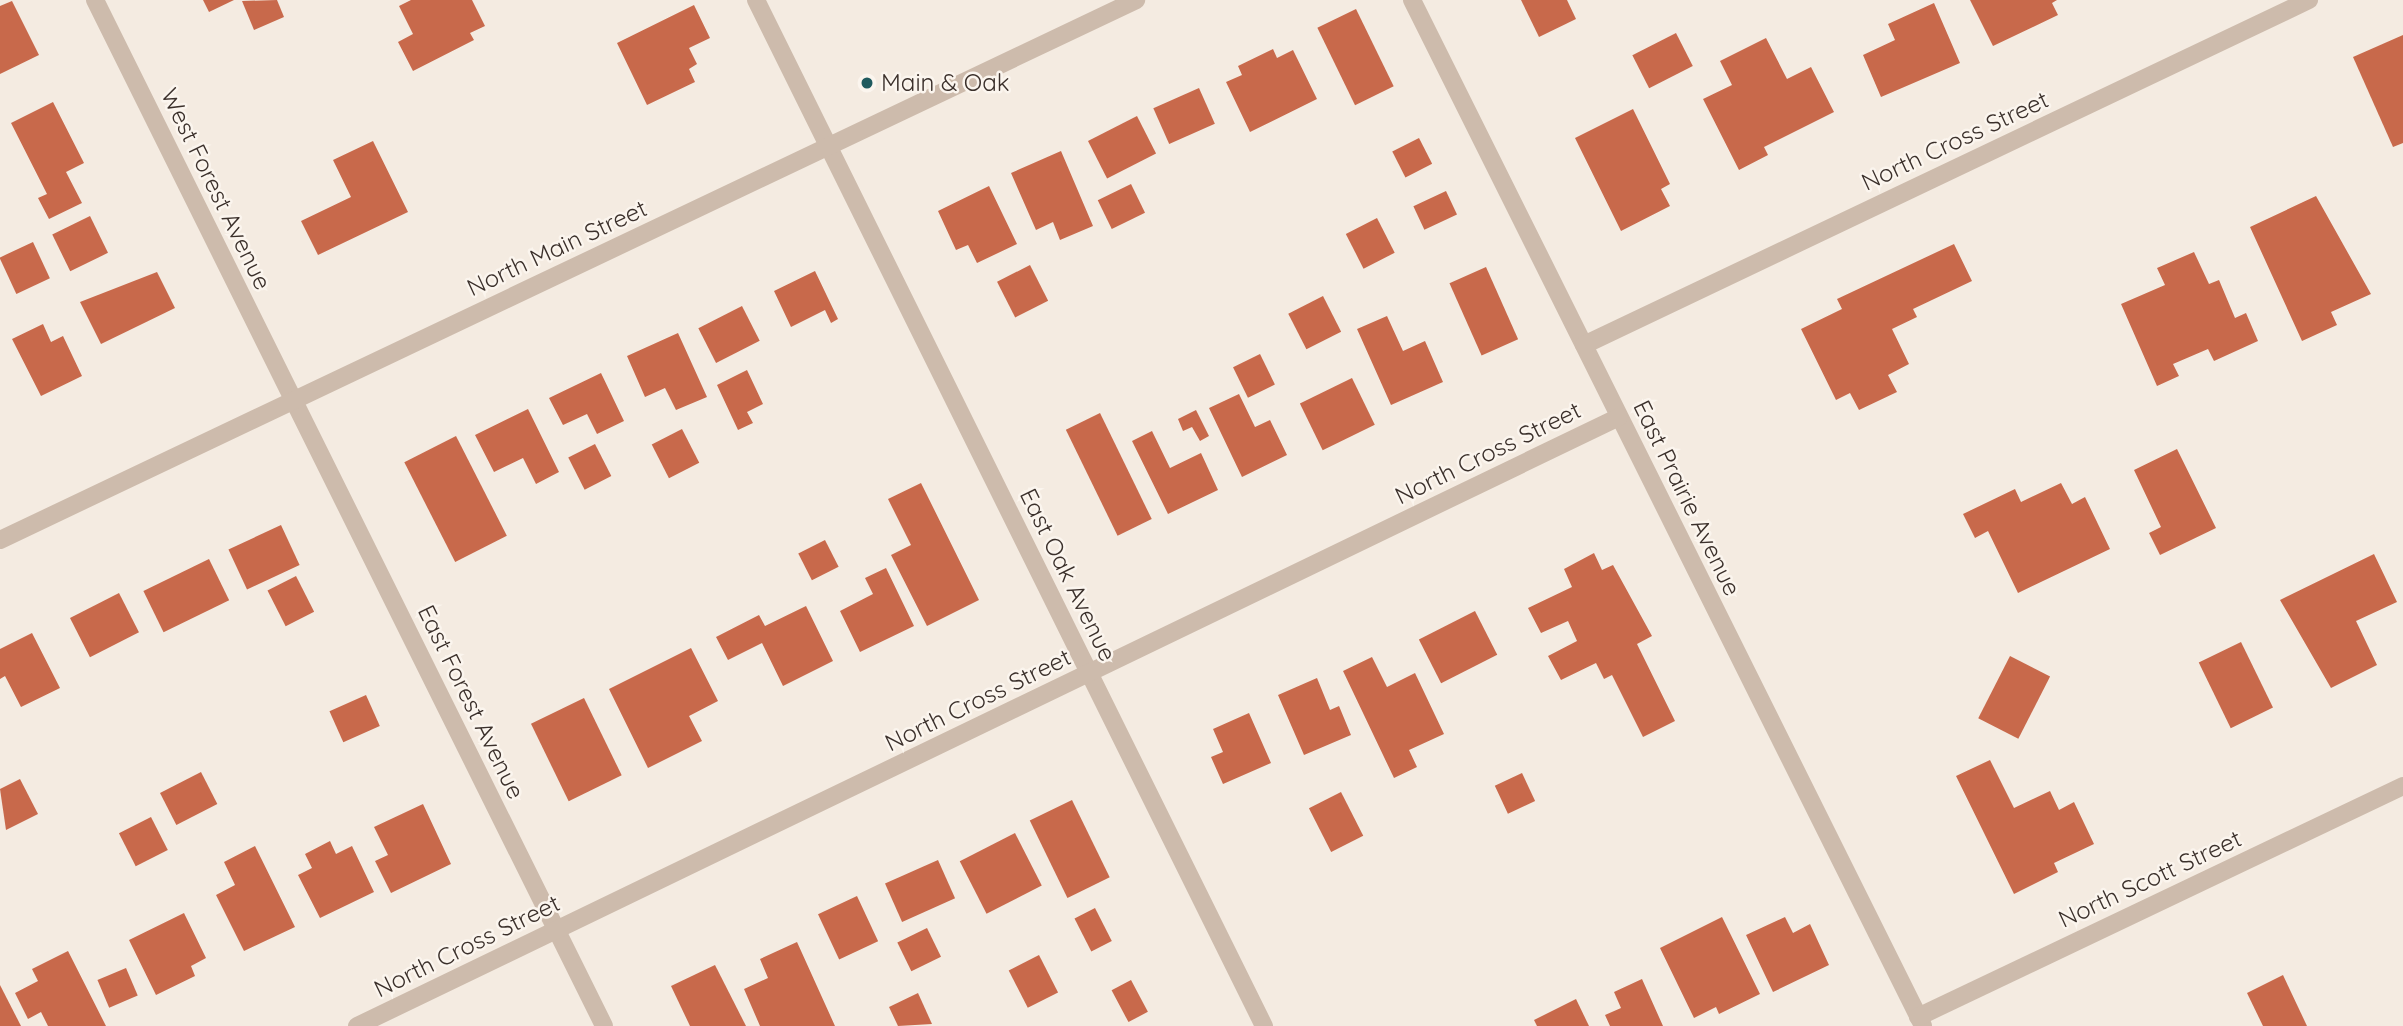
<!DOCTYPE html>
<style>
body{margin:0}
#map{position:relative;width:2403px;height:1026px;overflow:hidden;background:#f4ebe1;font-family:Quicksand,sans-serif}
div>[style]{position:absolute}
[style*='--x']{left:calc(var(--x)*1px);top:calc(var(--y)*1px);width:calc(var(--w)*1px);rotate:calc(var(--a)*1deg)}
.building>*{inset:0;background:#c8694b;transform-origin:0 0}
.minor>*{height:18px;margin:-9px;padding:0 9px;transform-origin:9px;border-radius:9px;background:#cdbbac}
.tertiary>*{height:18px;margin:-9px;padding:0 9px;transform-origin:9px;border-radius:9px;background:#cdbbac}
.dots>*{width:19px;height:19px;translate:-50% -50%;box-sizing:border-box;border:4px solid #fbf5ee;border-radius:50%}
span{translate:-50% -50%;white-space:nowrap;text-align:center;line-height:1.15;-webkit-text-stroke:5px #fbf5ee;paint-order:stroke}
.poi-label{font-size:24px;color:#3b302b}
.left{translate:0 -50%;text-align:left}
.street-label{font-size:24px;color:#3b302b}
</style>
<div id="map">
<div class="building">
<div style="clip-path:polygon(203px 0,234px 0,209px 12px)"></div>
<div style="clip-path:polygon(277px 0,284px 17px,254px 30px,242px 1px)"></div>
<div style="clip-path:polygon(411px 0,472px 0,485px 26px,470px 33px,474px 40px,413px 71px,398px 42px,413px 34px,399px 6px)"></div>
<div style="clip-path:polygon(1521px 0,1567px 0,1576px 19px,1539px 37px)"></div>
<div style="clip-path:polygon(1970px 0,2057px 0,2052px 3px,2058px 15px,1993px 46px)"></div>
<div style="clip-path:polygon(12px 1px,39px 55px,0 74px,0 6px)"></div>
<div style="clip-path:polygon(1934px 3px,1960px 63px,1881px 97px,1863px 55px,1895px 40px,1888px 24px)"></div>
<div style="clip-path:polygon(694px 5px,710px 38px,689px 48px,697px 64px,689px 69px,695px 82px,647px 105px,617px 43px)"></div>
<div style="left:1356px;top:9px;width:86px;height:43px;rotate:64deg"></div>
<div style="left:1676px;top:33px;width:37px;height:49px;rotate:63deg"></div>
<div style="clip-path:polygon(2403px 35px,2403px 143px,2393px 147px,2353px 57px)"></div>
<div style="clip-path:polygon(1766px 38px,1787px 79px,1811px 67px,1834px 112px,1764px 147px,1768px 155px,1739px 170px,1703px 99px,1732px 85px,1720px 61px)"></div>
<div style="clip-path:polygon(1273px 49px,1277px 58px,1293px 50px,1317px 99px,1250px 132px,1226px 82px,1242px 75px,1238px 66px)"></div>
<div style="left:1199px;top:88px;width:39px;height:50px;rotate:66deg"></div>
<div style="clip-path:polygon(53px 102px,84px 163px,66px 172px,82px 203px,49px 219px,38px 198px,47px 194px,11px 123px)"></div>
<div style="clip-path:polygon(1633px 109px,1670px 184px,1661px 189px,1670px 206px,1621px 231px,1575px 138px)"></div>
<div style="left:1137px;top:116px;width:42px;height:55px;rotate:63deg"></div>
<div style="left:1419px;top:138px;width:29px;height:30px;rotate:63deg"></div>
<div style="clip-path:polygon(373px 141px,408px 212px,318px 255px,301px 221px,351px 197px,333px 160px)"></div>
<div style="clip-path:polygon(1061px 151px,1093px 226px,1060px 240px,1053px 222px,1036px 230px,1011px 173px)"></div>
<div style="left:1131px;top:184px;width:32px;height:37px;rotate:64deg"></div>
<div style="clip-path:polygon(989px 186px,1017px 244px,977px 263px,968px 245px,956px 250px,938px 211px)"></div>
<div style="left:1446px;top:191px;width:26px;height:36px;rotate:65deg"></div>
<div style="clip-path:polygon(2316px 196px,2371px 294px,2331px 312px,2337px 325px,2302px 341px,2250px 227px)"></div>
<div style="left:90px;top:216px;width:41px;height:42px;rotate:64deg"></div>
<div style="left:1377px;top:218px;width:39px;height:35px;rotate:63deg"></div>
<div style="left:33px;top:242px;width:40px;height:37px;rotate:65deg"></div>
<div style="clip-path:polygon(1954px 244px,1972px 281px,1913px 309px,1917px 317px,1892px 329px,1909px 364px,1888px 375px,1897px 392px,1859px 410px,1850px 393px,1836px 400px,1801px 329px,1842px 309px,1837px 299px)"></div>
<div style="clip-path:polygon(2194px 252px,2209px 284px,2219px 280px,2235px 318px,2246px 313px,2258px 341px,2214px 361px,2208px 349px,2173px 364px,2179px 376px,2157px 386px,2121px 304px,2165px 285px,2157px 268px)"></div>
<div style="left:1030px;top:265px;width:40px;height:37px;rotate:63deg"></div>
<div style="left:1486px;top:267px;width:79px;height:40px;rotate:66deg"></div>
<div style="clip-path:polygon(815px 271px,838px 319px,831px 323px,825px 310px,791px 327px,774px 291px)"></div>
<div style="clip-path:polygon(157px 272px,175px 308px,101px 344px,80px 302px)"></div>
<div style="left:1323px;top:296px;width:40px;height:39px;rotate:63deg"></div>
<div style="left:742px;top:306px;width:39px;height:49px;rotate:63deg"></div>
<div style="clip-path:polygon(1387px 316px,1403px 351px,1425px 341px,1443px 382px,1391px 405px,1357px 329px)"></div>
<div style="clip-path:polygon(43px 324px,51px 342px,63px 336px,82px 376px,41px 396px,12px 339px)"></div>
<div style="clip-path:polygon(678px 333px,707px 397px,676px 410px,665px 388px,645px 397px,627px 356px)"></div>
<div style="left:1260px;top:354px;width:34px;height:30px;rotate:64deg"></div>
<div style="clip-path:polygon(747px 370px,763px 404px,747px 412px,753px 423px,738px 430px,717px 385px)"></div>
<div style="clip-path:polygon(601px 373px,624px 421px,597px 434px,587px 414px,563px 425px,549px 398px)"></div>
<div style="left:1352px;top:378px;width:52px;height:58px;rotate:64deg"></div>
<div style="clip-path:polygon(1239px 394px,1255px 427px,1270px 420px,1287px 455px,1242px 477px,1209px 408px)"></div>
<div style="clip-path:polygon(528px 409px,559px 472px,536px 484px,523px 458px,494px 472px,475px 435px)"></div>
<div style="clip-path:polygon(1196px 410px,1209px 436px,1200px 441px,1192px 427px,1183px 431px,1178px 419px)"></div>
<div style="left:1100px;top:413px;width:118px;height:38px;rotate:64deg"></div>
<div style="left:682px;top:429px;width:38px;height:34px;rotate:63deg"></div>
<div style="clip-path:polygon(1152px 431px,1170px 468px,1201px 453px,1218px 490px,1168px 514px,1132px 441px)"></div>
<div style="left:456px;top:436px;width:112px;height:58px;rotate:63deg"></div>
<div style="left:595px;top:444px;width:36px;height:30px;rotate:63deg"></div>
<div style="clip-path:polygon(2177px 449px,2216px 528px,2160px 555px,2149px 533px,2161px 527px,2134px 470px)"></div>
<div style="clip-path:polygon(921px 483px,979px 600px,927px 626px,891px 555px,911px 545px,888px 499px)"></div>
<div style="clip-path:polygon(2061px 483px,2072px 504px,2085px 497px,2110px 549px,2018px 593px,1988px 531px,1975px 538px,1963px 514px,2015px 489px,2021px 502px)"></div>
<div style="left:281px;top:525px;width:44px;height:58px;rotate:65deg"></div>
<div style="left:825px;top:540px;width:30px;height:30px;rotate:63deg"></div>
<div style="clip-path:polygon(1594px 553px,1602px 570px,1613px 565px,1652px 636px,1637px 644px,1675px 721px,1643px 737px,1612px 675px,1604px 679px,1596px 663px,1561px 680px,1548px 656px,1577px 641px,1568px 621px,1541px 633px,1528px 608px,1572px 587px,1564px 569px)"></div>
<div style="clip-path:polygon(2374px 554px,2397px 602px,2356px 621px,2377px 665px,2331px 688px,2280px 600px)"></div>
<div style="left:209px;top:559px;width:46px;height:73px;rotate:64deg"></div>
<div style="clip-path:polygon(886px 568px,914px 626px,860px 652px,840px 611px,873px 594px,865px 578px)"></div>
<div style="left:296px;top:576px;width:40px;height:32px;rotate:63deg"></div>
<div style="left:119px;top:593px;width:44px;height:55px;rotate:63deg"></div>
<div style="clip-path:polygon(806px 606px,833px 661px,783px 686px,762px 643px,728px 660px,716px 637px,759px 615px,765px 626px)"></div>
<div style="left:1475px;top:611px;width:49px;height:63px;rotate:63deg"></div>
<div style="clip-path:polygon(32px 633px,60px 688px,21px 707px,5px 676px,0 679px,0 649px)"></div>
<div style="left:2241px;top:642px;width:73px;height:47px;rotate:64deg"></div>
<div style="clip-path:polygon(691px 648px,718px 701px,689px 716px,702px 741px,648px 768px,609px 689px)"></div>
<div style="left:2010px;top:656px;width:45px;height:70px;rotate:27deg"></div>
<div style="clip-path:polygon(1372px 657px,1387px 687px,1415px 673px,1444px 734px,1409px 750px,1417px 767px,1394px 778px,1343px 671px)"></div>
<div style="clip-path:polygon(1317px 678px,1330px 710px,1339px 706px,1351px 735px,1304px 755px,1278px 695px)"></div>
<div style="left:366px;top:695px;width:34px;height:40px;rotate:66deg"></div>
<div style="left:584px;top:698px;width:86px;height:59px;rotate:64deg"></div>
<div style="clip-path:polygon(1249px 713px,1271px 763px,1223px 784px,1211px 757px,1223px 752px,1213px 729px)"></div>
<div style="clip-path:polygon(1990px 760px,2014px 808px,2050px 791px,2059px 810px,2074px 802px,2094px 844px,2054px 863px,2058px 872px,2014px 894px,1956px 776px)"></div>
<div style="left:201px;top:772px;width:36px;height:46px;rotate:63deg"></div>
<div style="left:1522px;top:773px;width:31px;height:30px;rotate:65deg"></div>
<div style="clip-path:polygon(20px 779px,38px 814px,6px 830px,0 789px)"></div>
<div style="left:1341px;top:792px;width:49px;height:36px;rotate:63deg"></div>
<div style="left:1072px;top:800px;width:86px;height:47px;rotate:64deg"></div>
<div style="clip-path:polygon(423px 804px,451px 864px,391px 893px,375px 861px,388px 855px,374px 827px)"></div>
<div style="left:151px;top:817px;width:37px;height:36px;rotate:63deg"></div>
<div style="left:1015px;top:833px;width:59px;height:62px;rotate:63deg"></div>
<div style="clip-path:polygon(330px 841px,336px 854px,352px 846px,374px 892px,320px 918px,298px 875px,312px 868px,305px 854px)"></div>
<div style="clip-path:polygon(255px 846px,295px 927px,244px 951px,216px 895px,235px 885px,224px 862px)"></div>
<div style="left:938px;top:860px;width:42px;height:58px;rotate:66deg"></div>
<div style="left:857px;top:896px;width:50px;height:43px;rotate:65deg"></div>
<div style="left:1095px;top:908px;width:37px;height:23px;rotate:63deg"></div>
<div style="clip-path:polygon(184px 913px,206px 958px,191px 966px,195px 976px,156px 995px,129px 940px)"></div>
<div style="clip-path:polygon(1722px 917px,1760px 994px,1719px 1014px,1716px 1007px,1694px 1018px,1660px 948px)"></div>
<div style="clip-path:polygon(1785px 917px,1793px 933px,1810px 924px,1829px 965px,1773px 992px,1746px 935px)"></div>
<div style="left:927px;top:928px;width:32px;height:33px;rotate:64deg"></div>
<div style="clip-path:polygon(797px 942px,835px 1026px,760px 1026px,744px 989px,768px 978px,760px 959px)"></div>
<div style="clip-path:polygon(68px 951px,106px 1026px,48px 1026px,41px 1012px,28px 1019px,15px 993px,38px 981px,32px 969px)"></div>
<div style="left:1039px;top:955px;width:42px;height:34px;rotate:63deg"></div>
<div style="clip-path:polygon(715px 965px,746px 1026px,690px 1026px,671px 986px)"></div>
<div style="left:126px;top:968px;width:30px;height:31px;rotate:67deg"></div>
<div style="clip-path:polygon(2283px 975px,2307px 1026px,2263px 1026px,2247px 993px)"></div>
<div style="clip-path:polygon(1642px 979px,1663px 1026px,1610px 1026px,1605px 1015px,1621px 1008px,1614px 992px)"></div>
<div style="left:1131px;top:980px;width:36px;height:22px;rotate:62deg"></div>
<div style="clip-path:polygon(0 985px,21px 1026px,0 1026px)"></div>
<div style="clip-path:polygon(918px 993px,932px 1024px,898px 1026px,889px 1007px)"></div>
<div style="clip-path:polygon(1576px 999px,1589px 1026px,1537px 1026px,1534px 1020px)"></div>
</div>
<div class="minor">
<div style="--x:95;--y:0;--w:1145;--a:63.61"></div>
<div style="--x:756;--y:0;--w:1145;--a:63.66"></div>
<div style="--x:1412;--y:0;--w:1146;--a:63.52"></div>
<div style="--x:1584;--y:345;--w:803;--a:-25.45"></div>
<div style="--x:1918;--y:1017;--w:537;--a:-25.47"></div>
<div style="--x:357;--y:1026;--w:1401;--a:-25.76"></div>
</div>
<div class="tertiary">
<div style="--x:0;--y:540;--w:1258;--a:-25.42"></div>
</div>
<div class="dots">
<div style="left:867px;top:83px;background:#1f5a5e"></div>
</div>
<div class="poi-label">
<span class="left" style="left:881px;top:83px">Main &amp; Oak</span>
</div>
<div class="street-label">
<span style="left:1955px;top:141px;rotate:-25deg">North Cross Street</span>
<span style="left:216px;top:189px;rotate:64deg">West Forest Avenue</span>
<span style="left:557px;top:248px;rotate:-25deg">North Main Street</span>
<span style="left:1488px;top:453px;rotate:-26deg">North Cross Street</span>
<span style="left:1687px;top:498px;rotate:64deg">East Prairie Avenue</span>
<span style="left:1068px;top:575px;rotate:64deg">East Oak Avenue</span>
<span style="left:978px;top:700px;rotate:-26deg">North Cross Street</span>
<span style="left:471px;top:702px;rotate:64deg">East Forest Avenue</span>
<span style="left:2150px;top:879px;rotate:-25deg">North Scott Street</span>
<span style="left:467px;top:946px;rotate:-26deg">North Cross Street</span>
</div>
</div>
